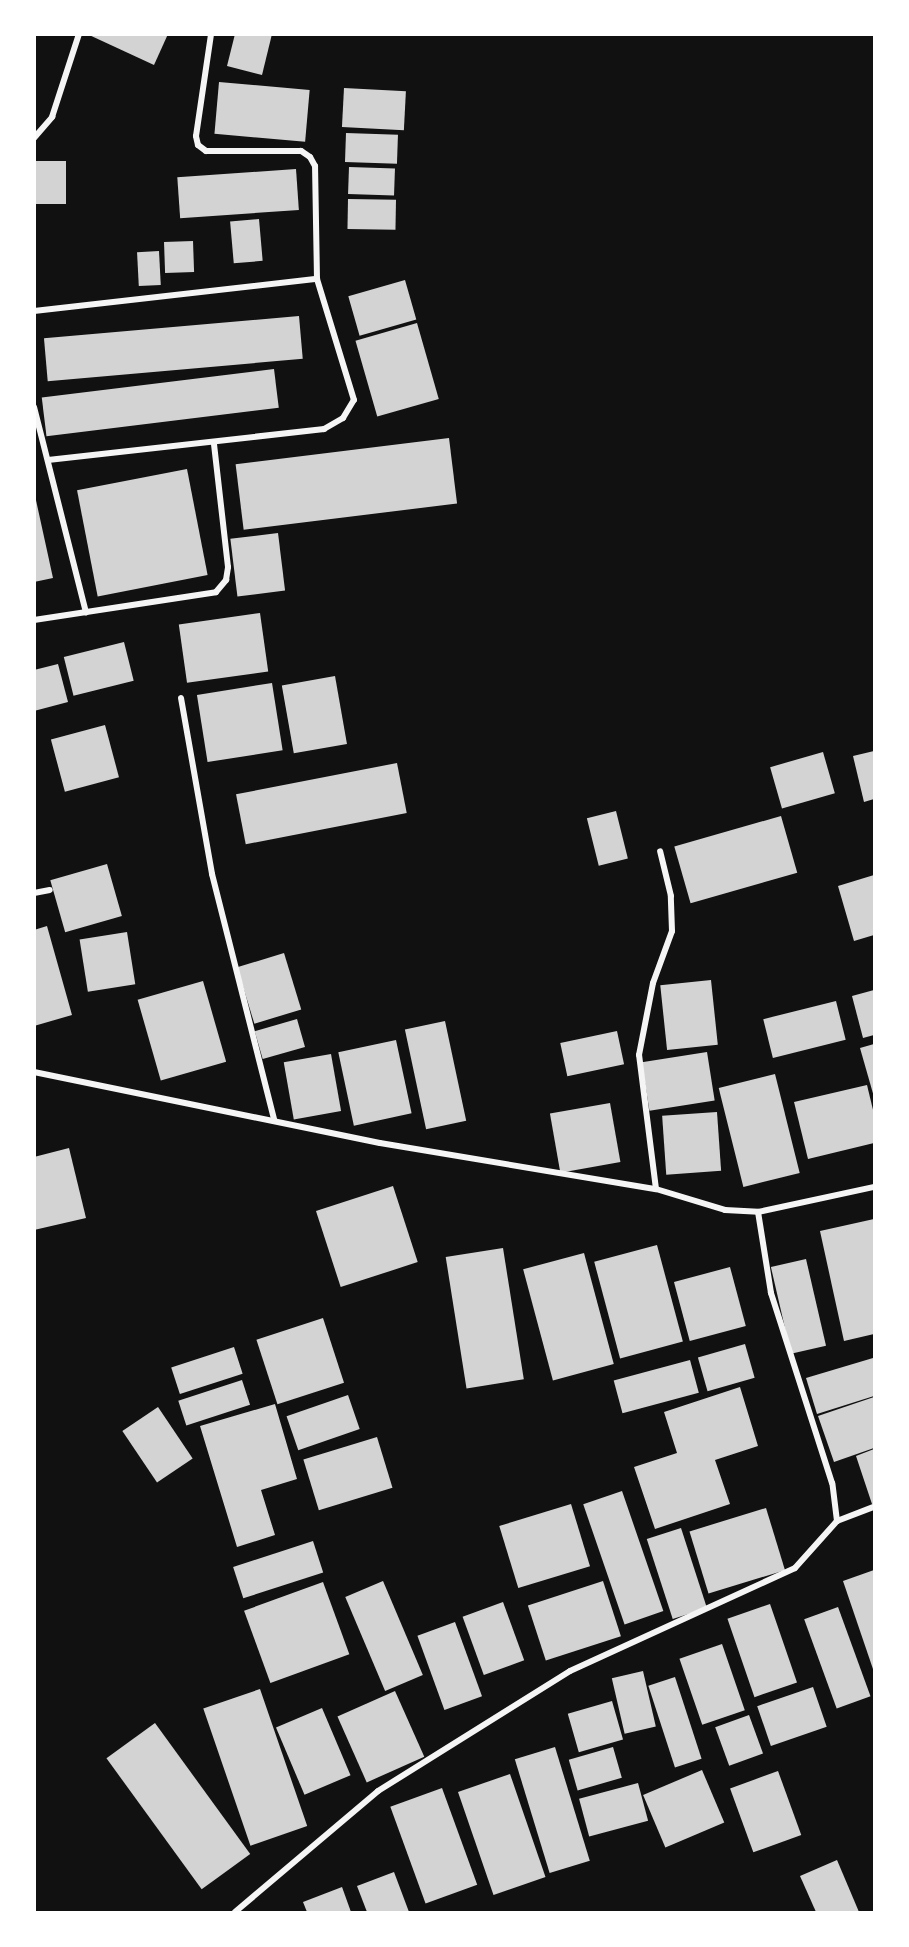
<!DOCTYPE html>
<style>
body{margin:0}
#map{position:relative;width:909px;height:1947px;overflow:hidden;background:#111;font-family:Montserrat,sans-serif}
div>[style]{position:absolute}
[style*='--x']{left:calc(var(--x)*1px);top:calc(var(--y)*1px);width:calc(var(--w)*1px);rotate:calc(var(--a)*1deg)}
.building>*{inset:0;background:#d3d3d3;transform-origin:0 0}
.minor>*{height:6px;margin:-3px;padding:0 3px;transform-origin:3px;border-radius:3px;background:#f5f5f5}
span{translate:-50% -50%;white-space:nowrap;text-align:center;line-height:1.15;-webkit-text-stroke:5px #fff;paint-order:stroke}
.frame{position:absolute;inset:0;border:36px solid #fff;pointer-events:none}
</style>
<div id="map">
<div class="building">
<div style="clip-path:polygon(87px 34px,168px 34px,154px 65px)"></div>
<div style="clip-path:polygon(235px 34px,272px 34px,262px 75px,227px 66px)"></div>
<div style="left:219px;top:82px;width:91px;height:52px;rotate:5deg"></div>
<div style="left:344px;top:88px;width:62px;height:39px;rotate:3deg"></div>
<div style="left:346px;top:133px;width:52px;height:29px;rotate:2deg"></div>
<div style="left:34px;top:161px;width:32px;height:43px"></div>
<div style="left:349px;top:167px;width:46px;height:27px;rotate:2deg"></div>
<div style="left:296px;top:169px;width:41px;height:119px;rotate:86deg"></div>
<div style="left:348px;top:199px;width:48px;height:30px;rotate:1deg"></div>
<div style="left:259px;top:219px;width:42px;height:29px;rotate:85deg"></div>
<div style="left:193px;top:241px;width:31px;height:29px;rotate:88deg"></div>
<div style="left:159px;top:251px;width:34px;height:22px;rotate:87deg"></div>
<div style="left:405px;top:280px;width:41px;height:59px;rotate:74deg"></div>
<div style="left:299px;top:316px;width:43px;height:256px;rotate:85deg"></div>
<div style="left:417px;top:323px;width:79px;height:64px;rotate:74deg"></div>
<div style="left:274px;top:369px;width:39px;height:234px;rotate:83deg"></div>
<div style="left:449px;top:438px;width:66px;height:215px;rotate:83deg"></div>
<div style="left:187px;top:469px;width:108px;height:112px;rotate:79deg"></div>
<div style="clip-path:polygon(34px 491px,53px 578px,34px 582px)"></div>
<div style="left:278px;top:533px;width:58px;height:48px;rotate:83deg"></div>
<div style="left:260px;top:613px;width:59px;height:82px;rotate:82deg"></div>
<div style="left:124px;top:642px;width:40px;height:62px;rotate:76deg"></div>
<div style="clip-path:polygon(58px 664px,68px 702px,34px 711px,34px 670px)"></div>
<div style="left:335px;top:676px;width:69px;height:54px;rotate:80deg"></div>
<div style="left:272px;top:683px;width:68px;height:76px;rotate:81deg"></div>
<div style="left:105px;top:725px;width:54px;height:56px;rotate:75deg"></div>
<div style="clip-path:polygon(874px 751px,874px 799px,864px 802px,853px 756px)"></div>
<div style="left:823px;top:752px;width:43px;height:55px;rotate:74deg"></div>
<div style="left:397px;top:763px;width:51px;height:164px;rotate:79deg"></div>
<div style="left:616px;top:811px;width:49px;height:30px;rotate:76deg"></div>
<div style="left:781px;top:816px;width:59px;height:111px;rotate:74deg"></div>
<div style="left:107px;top:864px;width:54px;height:59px;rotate:74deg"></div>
<div style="clip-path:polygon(874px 875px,874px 935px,854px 941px,838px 886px)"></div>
<div style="clip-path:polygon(47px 926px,72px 1015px,34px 1026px,34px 930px)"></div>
<div style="left:127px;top:932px;width:53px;height:48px;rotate:81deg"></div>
<div style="left:284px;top:953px;width:59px;height:49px;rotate:73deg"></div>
<div style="left:711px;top:980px;width:65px;height:51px;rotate:84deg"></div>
<div style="left:203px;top:981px;width:84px;height:68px;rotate:74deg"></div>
<div style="clip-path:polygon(874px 990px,874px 1035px,863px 1038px,852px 996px)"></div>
<div style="left:836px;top:1001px;width:40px;height:75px;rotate:76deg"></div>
<div style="left:297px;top:1019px;width:29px;height:44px;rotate:74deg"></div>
<div style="left:445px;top:1021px;width:102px;height:41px;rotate:78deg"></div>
<div style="left:617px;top:1031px;width:34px;height:58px;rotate:78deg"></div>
<div style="left:396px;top:1040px;width:75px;height:59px;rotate:78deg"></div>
<div style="clip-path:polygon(874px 1044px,874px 1097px,860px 1048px)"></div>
<div style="left:707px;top:1052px;width:49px;height:66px;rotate:81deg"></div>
<div style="left:331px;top:1054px;width:58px;height:48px;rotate:80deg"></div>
<div style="left:775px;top:1074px;width:102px;height:58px;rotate:76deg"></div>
<div style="clip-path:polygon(867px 1085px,874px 1114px,874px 1143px,808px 1159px,794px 1102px)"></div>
<div style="left:610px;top:1103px;width:60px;height:61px;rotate:80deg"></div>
<div style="left:717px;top:1112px;width:59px;height:55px;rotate:86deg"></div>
<div style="clip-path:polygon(69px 1148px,86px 1218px,34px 1230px,34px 1157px)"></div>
<div style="left:393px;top:1186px;width:80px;height:81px;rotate:72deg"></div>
<div style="clip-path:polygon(874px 1219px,874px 1334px,844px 1341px,820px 1231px)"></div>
<div style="left:657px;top:1245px;width:100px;height:65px;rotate:75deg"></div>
<div style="left:503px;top:1248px;width:133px;height:58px;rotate:81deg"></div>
<div style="left:584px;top:1253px;width:115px;height:63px;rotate:75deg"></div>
<div style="left:806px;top:1259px;width:89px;height:36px;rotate:77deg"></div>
<div style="left:730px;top:1267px;width:61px;height:58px;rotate:75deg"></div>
<div style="left:323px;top:1318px;width:68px;height:70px;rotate:72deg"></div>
<div style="left:745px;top:1344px;width:35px;height:49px;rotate:74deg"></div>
<div style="left:234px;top:1347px;width:28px;height:66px;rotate:72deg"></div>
<div style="clip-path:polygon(873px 1358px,874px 1396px,817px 1414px,806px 1378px)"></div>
<div style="left:690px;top:1360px;width:34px;height:79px;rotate:75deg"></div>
<div style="left:242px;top:1380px;width:26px;height:67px;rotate:72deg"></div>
<div style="clip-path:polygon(740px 1387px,758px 1446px,715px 1460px,730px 1504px,655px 1529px,634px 1467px,677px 1453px,664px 1412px)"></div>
<div style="left:348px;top:1395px;width:36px;height:65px;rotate:71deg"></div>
<div style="clip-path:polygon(874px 1397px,874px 1448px,834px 1462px,818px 1416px)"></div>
<div style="clip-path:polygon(275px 1404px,297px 1479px,261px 1490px,275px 1535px,237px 1547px,200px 1426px)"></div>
<div style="left:158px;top:1407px;width:62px;height:43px;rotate:56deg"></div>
<div style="left:377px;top:1437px;width:53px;height:77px;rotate:73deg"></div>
<div style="clip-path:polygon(874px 1449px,874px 1504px,872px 1504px,856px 1456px)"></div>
<div style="left:622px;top:1491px;width:127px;height:41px;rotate:71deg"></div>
<div style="left:571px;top:1504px;width:65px;height:75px;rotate:73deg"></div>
<div style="left:766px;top:1508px;width:65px;height:80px;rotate:73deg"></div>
<div style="left:681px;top:1528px;width:84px;height:36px;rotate:72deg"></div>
<div style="left:313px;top:1541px;width:33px;height:84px;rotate:72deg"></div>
<div style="clip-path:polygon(874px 1570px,874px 1672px,843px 1581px)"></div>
<div style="left:383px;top:1581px;width:102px;height:41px;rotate:67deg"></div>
<div style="left:603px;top:1581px;width:58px;height:79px;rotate:72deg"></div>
<div style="left:323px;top:1582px;width:77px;height:84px;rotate:70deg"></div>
<div style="left:503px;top:1602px;width:62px;height:43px;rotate:70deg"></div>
<div style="left:770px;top:1604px;width:83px;height:45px;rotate:71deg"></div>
<div style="left:838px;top:1607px;width:95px;height:36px;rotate:70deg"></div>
<div style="left:455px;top:1622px;width:79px;height:40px;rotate:70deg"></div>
<div style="left:722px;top:1644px;width:70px;height:45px;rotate:71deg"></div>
<div style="left:643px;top:1671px;width:57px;height:32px;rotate:77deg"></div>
<div style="left:675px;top:1677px;width:86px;height:28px;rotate:72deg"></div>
<div style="left:813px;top:1687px;width:42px;height:59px;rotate:71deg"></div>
<div style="left:260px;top:1689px;width:145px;height:60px;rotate:71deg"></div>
<div style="left:395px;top:1691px;width:72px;height:63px;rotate:66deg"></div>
<div style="left:612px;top:1701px;width:40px;height:46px;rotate:74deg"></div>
<div style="left:322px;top:1708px;width:73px;height:50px;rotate:67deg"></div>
<div style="left:749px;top:1715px;width:41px;height:36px;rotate:70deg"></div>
<div style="left:155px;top:1723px;width:162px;height:60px;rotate:54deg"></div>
<div style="left:555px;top:1747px;width:119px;height:42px;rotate:73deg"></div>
<div style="left:613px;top:1747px;width:32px;height:46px;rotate:74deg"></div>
<div style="left:702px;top:1770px;width:57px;height:64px;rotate:67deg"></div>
<div style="left:778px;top:1771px;width:68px;height:51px;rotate:70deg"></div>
<div style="left:510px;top:1774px;width:109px;height:55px;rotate:71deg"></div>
<div style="left:638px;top:1783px;width:39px;height:61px;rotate:75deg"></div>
<div style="left:442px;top:1788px;width:103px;height:55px;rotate:70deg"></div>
<div style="clip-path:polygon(837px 1860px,859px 1912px,816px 1912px,800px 1876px)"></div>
<div style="clip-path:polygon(394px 1872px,409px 1912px,367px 1912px,357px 1886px)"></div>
<div style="clip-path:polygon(342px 1887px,351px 1912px,307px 1912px,303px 1902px)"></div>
</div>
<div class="minor">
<div style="--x:34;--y:138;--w:28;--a:-49"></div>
<div style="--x:52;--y:117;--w:87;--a:-72"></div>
<div style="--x:34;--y:311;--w:285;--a:-6.5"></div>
<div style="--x:34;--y:407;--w:212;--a:75.8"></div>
<div style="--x:48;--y:460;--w:278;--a:-6.4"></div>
<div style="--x:324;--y:429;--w:22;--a:-30"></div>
<div style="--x:343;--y:418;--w:21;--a:-59"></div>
<div style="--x:354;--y:400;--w:127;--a:-107"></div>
<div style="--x:317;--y:279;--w:113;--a:-91"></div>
<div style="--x:315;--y:166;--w:10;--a:-119"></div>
<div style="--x:310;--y:157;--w:11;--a:-146"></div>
<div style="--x:301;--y:151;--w:95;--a:180"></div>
<div style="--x:206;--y:151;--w:10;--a:-143"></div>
<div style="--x:198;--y:145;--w:9;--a:-103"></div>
<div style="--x:196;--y:136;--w:103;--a:-81.6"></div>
<div style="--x:34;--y:620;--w:184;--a:-8.7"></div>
<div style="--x:216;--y:592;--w:16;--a:-50"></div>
<div style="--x:226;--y:580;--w:13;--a:-81"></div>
<div style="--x:228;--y:567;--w:124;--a:-96.5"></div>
<div style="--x:181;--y:698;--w:179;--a:80"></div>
<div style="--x:212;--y:874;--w:253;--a:75.8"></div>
<div style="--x:34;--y:893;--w:16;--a:-11"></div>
<div style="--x:34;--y:1072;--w:353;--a:11.6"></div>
<div style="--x:380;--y:1143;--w:280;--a:9.5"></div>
<div style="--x:656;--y:1189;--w:72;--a:16.9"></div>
<div style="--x:725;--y:1210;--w:33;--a:3"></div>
<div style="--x:758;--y:1212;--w:119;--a:-12.2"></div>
<div style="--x:656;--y:1189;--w:135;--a:-97.2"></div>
<div style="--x:639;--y:1055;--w:73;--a:-79"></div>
<div style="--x:653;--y:983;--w:55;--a:-69.9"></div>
<div style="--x:672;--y:931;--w:35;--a:-92"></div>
<div style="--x:671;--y:896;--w:46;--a:-103.7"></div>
<div style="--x:837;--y:1521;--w:40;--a:-21"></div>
<div style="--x:235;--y:1912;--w:187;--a:-40.2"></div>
<div style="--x:378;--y:1791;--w:226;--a:-32"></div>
<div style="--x:570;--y:1671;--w:247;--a:-24.6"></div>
<div style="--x:795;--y:1568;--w:63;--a:-48.2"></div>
<div style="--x:837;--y:1521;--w:38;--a:-97"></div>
<div style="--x:832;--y:1483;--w:200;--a:-107.8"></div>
<div style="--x:771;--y:1293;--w:82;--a:-99.1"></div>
</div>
<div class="frame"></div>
</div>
